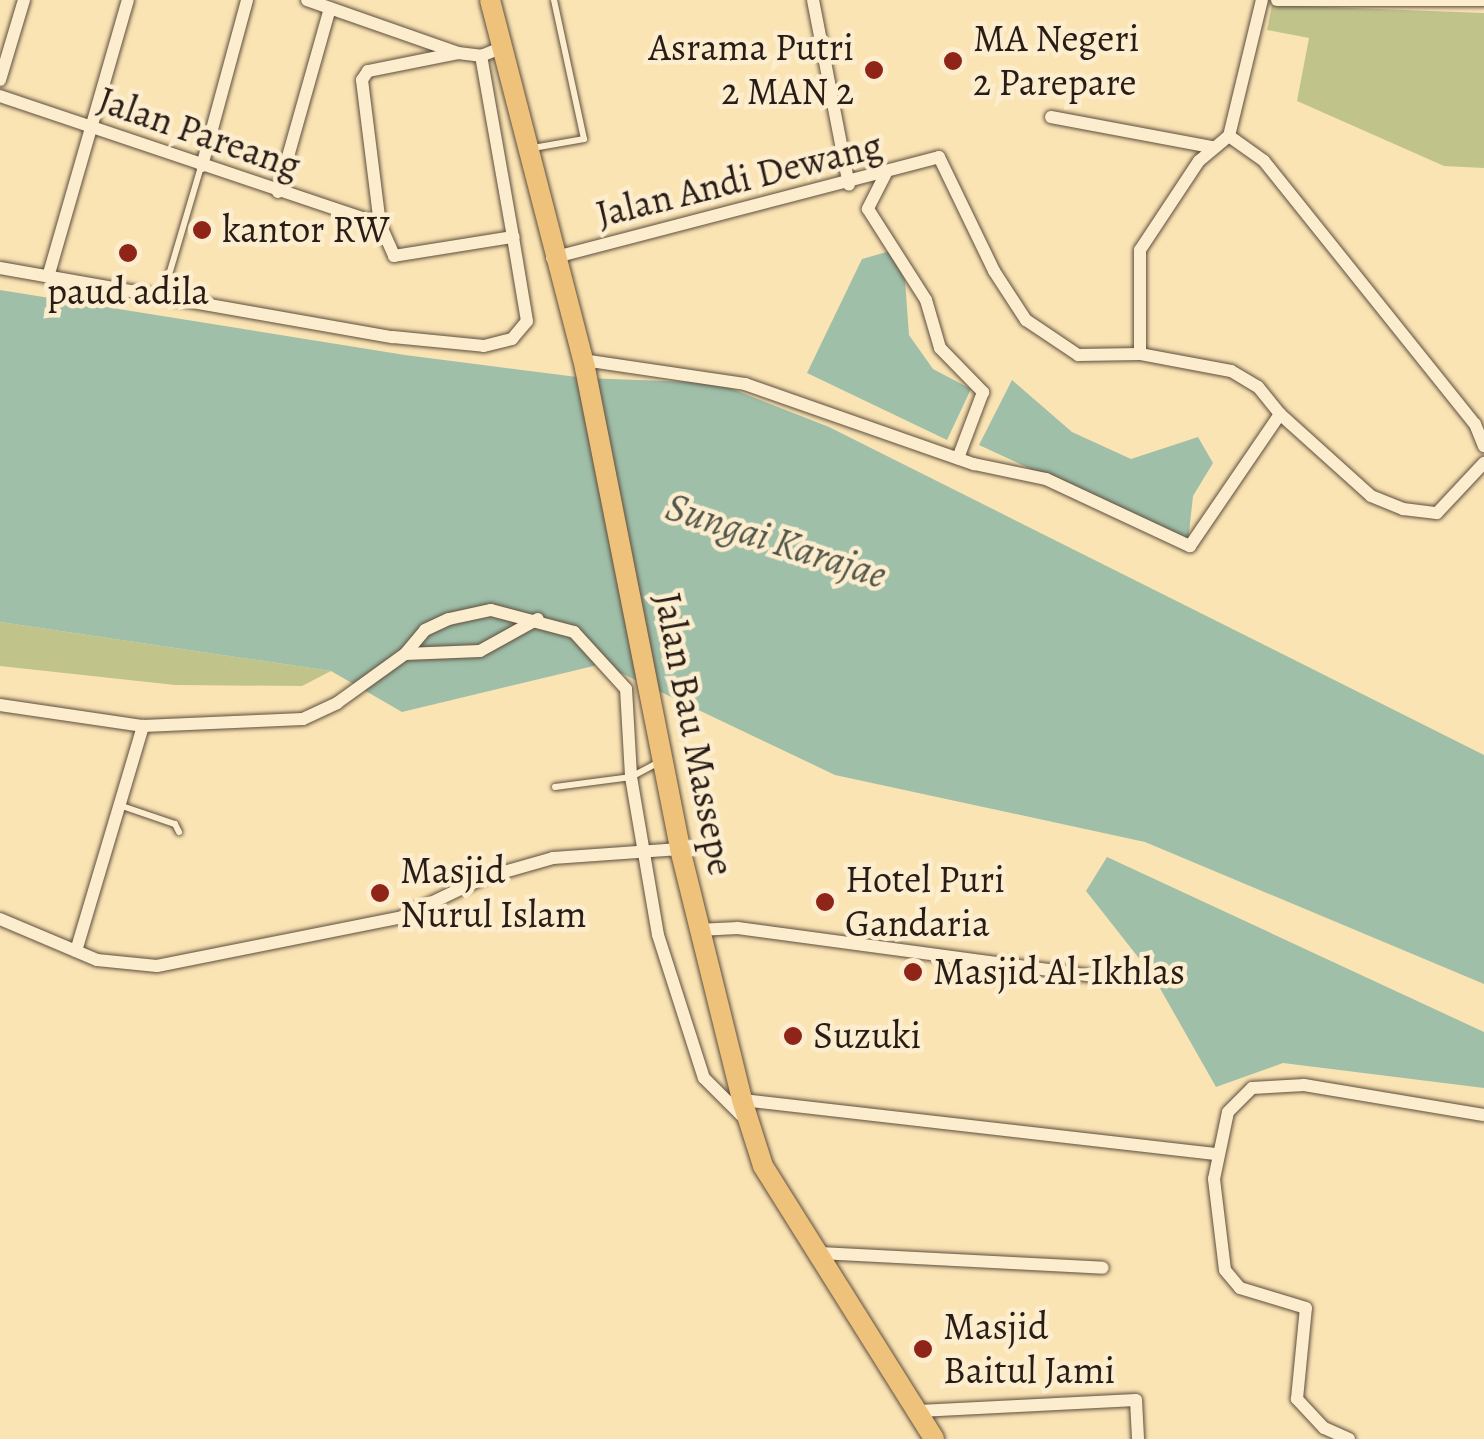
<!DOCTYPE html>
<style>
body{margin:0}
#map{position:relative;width:1484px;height:1439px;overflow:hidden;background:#fbe4b4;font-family:Alegreya,serif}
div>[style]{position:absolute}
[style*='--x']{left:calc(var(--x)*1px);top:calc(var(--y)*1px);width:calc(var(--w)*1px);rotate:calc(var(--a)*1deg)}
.green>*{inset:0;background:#c0c48b}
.water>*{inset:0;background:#9fbfa9}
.roads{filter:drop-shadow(0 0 2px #5d4e3e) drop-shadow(0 0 2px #5d4e3e)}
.service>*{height:6px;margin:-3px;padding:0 3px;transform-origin:3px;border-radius:3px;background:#fcedce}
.minor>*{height:12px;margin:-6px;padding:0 6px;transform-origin:6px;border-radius:6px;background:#fcedce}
.trunk>*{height:20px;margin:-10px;padding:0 10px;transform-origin:10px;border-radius:10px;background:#eec27a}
.dots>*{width:28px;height:28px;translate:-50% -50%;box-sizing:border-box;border:5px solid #fcedce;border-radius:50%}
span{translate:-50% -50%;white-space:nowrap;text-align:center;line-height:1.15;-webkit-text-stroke:9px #fcedce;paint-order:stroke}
.poi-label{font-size:38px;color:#281c16}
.left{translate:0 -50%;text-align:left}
.right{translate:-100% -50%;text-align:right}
.street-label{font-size:38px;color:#281c16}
.water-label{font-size:40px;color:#525549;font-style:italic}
</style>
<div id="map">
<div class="green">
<div style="clip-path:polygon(1272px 5px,1484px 13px,1484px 168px,1444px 166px,1297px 101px,1309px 38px,1267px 30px)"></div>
<div style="clip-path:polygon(0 622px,331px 671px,302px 686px,175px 685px,0 666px)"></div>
</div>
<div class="water">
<div style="clip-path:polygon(890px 251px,905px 280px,909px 335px,933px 369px,971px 389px,947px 440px,807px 373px,862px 259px)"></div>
<div style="clip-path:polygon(0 290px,405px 355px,585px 378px,717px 383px,829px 427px,1484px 755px,1484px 984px,1145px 842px,835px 775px,602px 664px,402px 712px,331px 671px,0 622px)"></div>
<div style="clip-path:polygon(1012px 380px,1072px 432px,1131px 459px,1198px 437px,1213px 463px,1193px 496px,1188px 542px,979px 445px)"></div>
<div style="clip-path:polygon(1107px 857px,1484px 1032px,1484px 1088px,1283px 1063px,1216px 1087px,1153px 976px,1086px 891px)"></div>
</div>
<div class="roads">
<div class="service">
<div style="--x:533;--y:148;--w:52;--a:-10"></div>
<div style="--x:584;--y:139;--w:142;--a:-102.2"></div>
<div style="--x:163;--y:295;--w:134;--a:-73.5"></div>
<div style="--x:555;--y:787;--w:77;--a:-7.5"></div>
<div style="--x:631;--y:777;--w:30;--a:-28"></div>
<div style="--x:122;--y:806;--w:56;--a:18.8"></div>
<div style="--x:175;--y:824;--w:9;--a:63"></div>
</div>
<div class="minor">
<div style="--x:307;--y:0;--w:160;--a:19.3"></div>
<div style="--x:458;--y:53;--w:23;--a:7"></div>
<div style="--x:481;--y:56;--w:22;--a:-22"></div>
<div style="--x:813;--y:0;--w:188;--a:79"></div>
<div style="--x:1277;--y:0;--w:207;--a:0"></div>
<div style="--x:458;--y:53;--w:92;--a:168.7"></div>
<div style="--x:368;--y:71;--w:11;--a:124"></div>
<div style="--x:362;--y:80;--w:145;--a:82.9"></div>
<div style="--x:380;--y:224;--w:35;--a:66"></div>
<div style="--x:394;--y:256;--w:121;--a:-9.1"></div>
<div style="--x:513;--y:237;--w:184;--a:-100"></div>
<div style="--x:0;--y:80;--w:84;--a:-73.3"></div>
<div style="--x:0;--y:96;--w:401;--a:18.6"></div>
<div style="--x:1051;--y:117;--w:163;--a:10.6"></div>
<div style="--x:1229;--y:136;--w:43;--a:35.5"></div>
<div style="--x:1264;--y:161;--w:337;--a:51.3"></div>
<div style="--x:1475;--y:424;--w:24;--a:68"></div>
<div style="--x:1229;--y:136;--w:140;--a:-76.4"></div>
<div style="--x:202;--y:166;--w:172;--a:-74.8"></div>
<div style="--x:885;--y:175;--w:38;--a:117"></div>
<div style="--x:868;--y:209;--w:108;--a:57.5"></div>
<div style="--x:926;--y:300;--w:50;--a:73.7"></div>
<div style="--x:940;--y:348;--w:62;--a:45.7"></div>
<div style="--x:983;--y:392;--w:71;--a:110.7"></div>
<div style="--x:278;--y:192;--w:191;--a:-74.2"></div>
<div style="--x:552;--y:258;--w:400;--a:-14.6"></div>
<div style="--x:939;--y:157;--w:127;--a:64.2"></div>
<div style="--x:994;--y:271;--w:59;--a:56.9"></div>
<div style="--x:1026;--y:320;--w:63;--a:33.9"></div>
<div style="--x:1078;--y:355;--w:62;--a:-0.9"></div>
<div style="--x:1140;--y:354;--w:104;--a:-90"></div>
<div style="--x:1140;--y:250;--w:107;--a:-56.5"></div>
<div style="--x:1199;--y:161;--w:39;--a:-40"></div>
<div style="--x:0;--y:268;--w:399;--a:10"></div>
<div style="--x:393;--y:337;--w:91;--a:5.6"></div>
<div style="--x:484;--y:346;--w:29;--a:-14"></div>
<div style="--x:512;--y:339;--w:23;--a:-50"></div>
<div style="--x:527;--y:321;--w:85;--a:-99.5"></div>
<div style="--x:48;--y:277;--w:288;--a:-73.9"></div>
<div style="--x:583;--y:360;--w:164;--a:8.4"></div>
<div style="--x:745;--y:384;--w:243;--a:19.3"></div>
<div style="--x:974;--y:464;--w:74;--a:11.8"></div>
<div style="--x:1046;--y:479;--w:159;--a:25"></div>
<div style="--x:1190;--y:546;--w:160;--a:-55.7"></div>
<div style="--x:1280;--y:414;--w:35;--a:-129"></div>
<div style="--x:1258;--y:387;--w:31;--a:-149"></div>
<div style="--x:1231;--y:371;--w:93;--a:-169.4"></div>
<div style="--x:1280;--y:414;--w:122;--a:42"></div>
<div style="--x:1371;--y:496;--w:35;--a:22"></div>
<div style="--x:1403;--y:509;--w:34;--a:7"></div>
<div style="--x:1437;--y:513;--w:69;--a:-46.8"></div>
<div style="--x:405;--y:654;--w:75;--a:-2.3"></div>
<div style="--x:480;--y:651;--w:66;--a:-28.9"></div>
<div style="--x:0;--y:705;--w:145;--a:8.4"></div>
<div style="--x:143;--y:726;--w:160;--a:-2.5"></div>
<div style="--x:303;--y:719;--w:38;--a:-25"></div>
<div style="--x:337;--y:703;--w:84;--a:-35.8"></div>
<div style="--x:405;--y:654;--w:31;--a:-50"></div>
<div style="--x:425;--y:630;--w:26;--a:-25"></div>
<div style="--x:449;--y:619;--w:43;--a:-12.1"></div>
<div style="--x:491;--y:610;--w:86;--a:14.8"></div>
<div style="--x:574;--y:632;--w:77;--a:47.6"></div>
<div style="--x:626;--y:689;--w:88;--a:86.7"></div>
<div style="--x:631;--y:777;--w:160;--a:80.3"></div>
<div style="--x:658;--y:935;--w:150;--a:72.2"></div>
<div style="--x:704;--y:1078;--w:62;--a:45"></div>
<div style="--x:0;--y:919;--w:105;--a:22.9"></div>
<div style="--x:97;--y:960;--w:60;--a:5.7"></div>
<div style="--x:157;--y:966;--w:250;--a:-11.3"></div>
<div style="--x:402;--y:917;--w:90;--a:-25.7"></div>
<div style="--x:483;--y:878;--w:73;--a:-15.9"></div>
<div style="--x:553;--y:858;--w:127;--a:-4.1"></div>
<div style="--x:698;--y:930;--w:40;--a:-2.9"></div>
<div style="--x:738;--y:928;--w:372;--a:7.7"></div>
<div style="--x:76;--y:951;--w:235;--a:-73.4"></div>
<div style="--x:742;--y:1100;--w:477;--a:6.5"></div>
<div style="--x:821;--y:1253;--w:282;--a:3"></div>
<div style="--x:919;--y:1411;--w:217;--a:-2.9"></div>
<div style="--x:1136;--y:1400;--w:39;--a:87"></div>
<div style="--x:1349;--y:1439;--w:27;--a:-156"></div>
<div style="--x:1324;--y:1428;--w:40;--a:-133"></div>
<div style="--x:1297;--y:1399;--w:91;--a:-84.4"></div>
<div style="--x:1306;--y:1308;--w:69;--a:-163.1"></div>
<div style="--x:1240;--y:1288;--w:23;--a:-130"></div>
<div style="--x:1225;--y:1270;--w:92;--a:-96.9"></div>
<div style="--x:1214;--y:1179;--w:68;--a:-78.2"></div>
<div style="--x:1228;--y:1112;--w:34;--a:-45"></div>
<div style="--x:1252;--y:1088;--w:52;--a:-3.3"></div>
<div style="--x:1304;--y:1085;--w:182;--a:9.5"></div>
</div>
<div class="trunk">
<div style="--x:490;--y:0;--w:380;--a:75.5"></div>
<div style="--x:585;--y:368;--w:490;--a:78.8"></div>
<div style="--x:680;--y:849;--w:259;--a:76.1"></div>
<div style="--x:742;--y:1100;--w:69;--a:72.3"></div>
<div style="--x:763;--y:1166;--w:322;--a:57.9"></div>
</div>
</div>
<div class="dots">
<div style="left:953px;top:61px;background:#8f2418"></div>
<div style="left:874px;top:70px;background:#8f2418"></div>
<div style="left:202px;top:230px;background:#8f2418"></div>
<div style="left:128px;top:253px;background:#8f2418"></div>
<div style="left:380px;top:893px;background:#8f2418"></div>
<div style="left:825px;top:902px;background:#8f2418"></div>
<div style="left:913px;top:972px;background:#8f2418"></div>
<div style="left:793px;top:1036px;background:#8f2418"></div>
<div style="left:923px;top:1349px;background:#8f2418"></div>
</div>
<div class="poi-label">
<span class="left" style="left:973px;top:61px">MA Negeri<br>2 Parepare</span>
<span class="right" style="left:854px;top:70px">Asrama Putri<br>2 MAN 2</span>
<span class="left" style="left:222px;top:230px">kantor RW</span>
<span style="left:128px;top:292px">paud adila</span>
<span class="left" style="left:400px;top:893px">Masjid<br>Nurul Islam</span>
<span class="left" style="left:845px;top:902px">Hotel Puri<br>Gandaria</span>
<span class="left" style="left:933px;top:972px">Masjid Al-Ikhlas</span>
<span class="left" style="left:813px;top:1036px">Suzuki</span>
<span class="left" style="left:943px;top:1349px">Masjid<br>Baitul Jami</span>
</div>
<div class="street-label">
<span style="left:199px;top:133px;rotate:19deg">Jalan Pareang</span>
<span style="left:739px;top:180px;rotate:-14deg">Jalan Andi Dewang</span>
<span style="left:694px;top:734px;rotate:79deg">Jalan Bau Massepe</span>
</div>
<div class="water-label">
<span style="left:776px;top:541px;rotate:18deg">Sungai Karajae</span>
</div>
</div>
